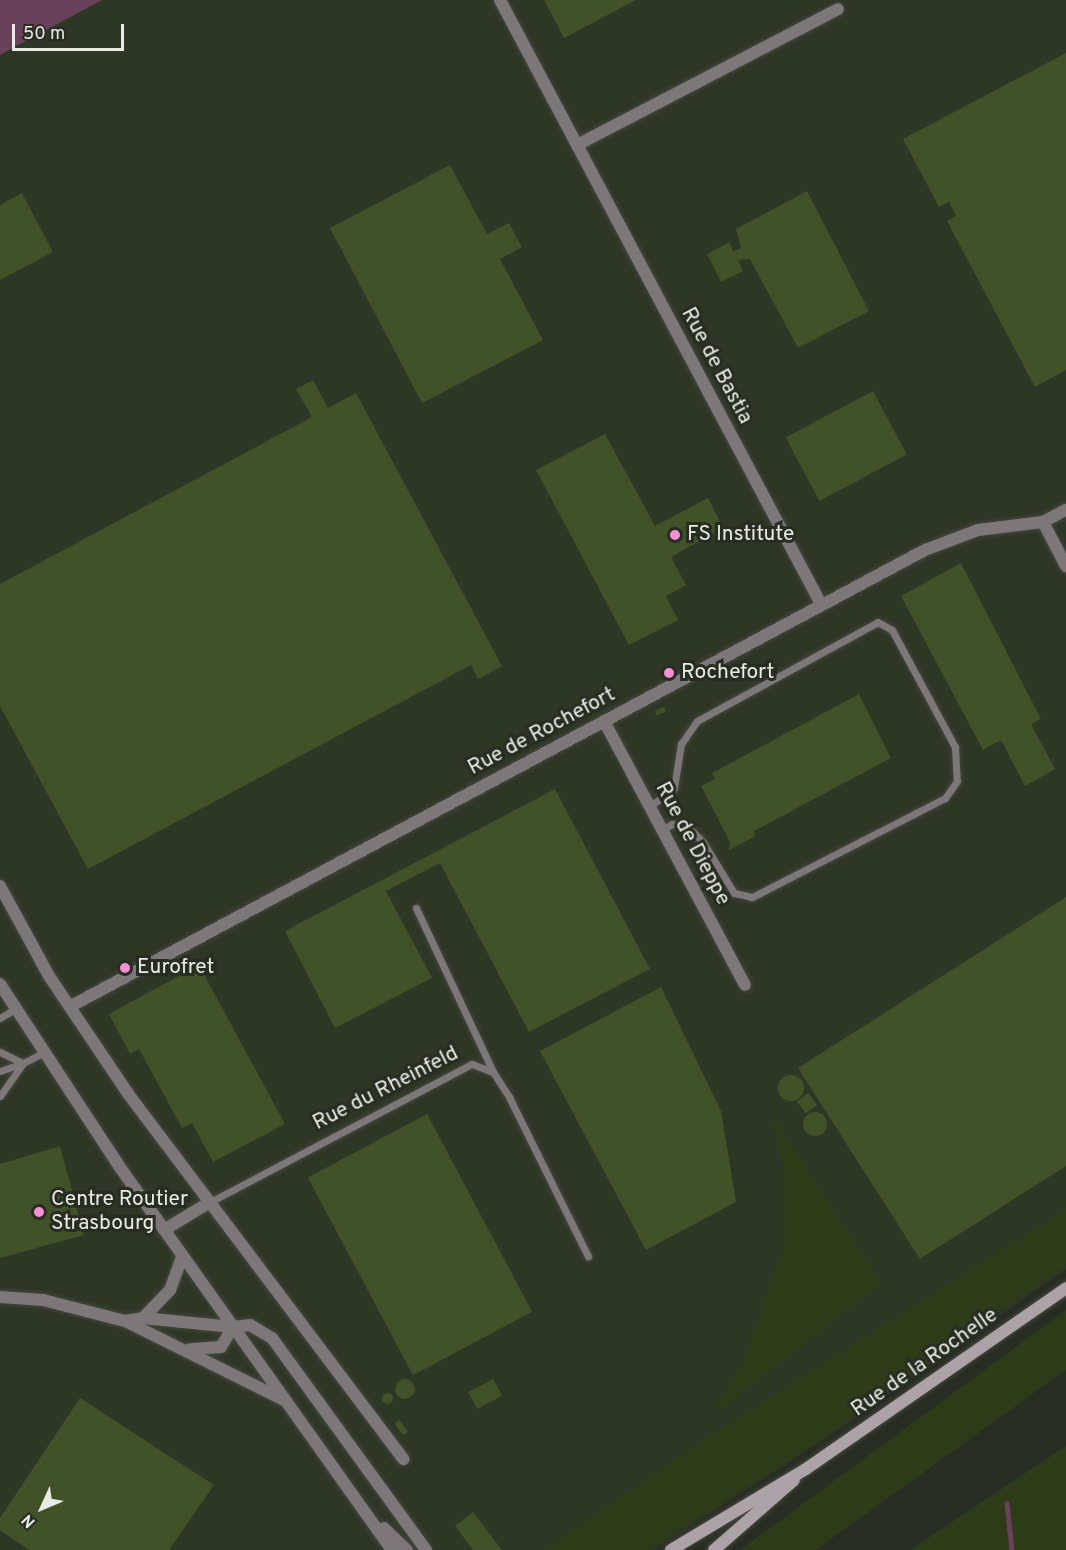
<!DOCTYPE html>
<style>
body{margin:0}
#map{position:relative;width:1066px;height:1550px;overflow:hidden;background:#282c22;font-family:Overpass,sans-serif}
div>[style]{position:absolute}
[style*='--x']{left:calc(var(--x)*1px);top:calc(var(--y)*1px);width:calc(var(--w)*1px);rotate:calc(var(--a)*1deg)}
.built>*{inset:0;background:#2e3625}
.green>*{inset:0;background:#2d3b19}
.water>*{inset:0;background:#69415b}
.stream>*{height:4.5px;margin:-2.25px;padding:0 2.25px;transform-origin:2.25px;border-radius:2.25px;background:#69415b}
.building>*{inset:0;background:#415229;transform-origin:0 0}
.round{border-radius:50%}
.roads{filter:drop-shadow(0 0 2px #43473d) drop-shadow(0 0 2px #43473d)}
.service>*{height:7px;margin:-3.5px;padding:0 3.5px;transform-origin:3.5px;border-radius:3.5px;background:#7d777a}
.minor>*{height:12px;margin:-6px;padding:0 6px;transform-origin:6px;border-radius:6px;background:#7d777a}
.tertiary>*{height:12px;margin:-6px;padding:0 6px;transform-origin:6px;border-radius:6px;background:#7d777a}
.secondary>*{height:12px;margin:-6px;padding:0 6px;transform-origin:6px;border-radius:6px;background:#aca2a8}
.dots>*{width:16px;height:16px;translate:-50% -50%;box-sizing:border-box;border:3px solid #282c22;border-radius:50%}
span{translate:-50% -50%;white-space:nowrap;text-align:center;line-height:1.15;-webkit-text-stroke:6px #282c22;paint-order:stroke}
.street-label{font-size:21px;color:#e9ece5}
.poi-label{font-size:21px;color:#e9ece5}
.left{translate:0 -50%;text-align:left}
.north{position:absolute;left:12px;top:1478px;width:60px;height:60px;-webkit-text-stroke:4px #282c22;paint-order:stroke;rotate:226deg;font-size:16px;font-weight:700;line-height:24px;text-align:center;color:#e9ece5}
.north::after{content:'';display:block;margin:auto;width:21px;height:27px;background:#e9ece5;clip-path:polygon(50% 0,100% 100%,50% 72%,0 100%)}
.scale{position:absolute;left:12px;top:24px;width:112px;height:27px;box-sizing:border-box;border:3px solid #e9ece5;border-top:0;padding-left:8px;font-size:18px;line-height:21px;white-space:nowrap;color:#e9ece5;-webkit-text-stroke:4px #282c22;paint-order:stroke}
</style>
<div id="map">
<div class="built">
<div style="clip-path:polygon(0 0,1066px 0,1066px 1269px,858px 1417px,655px 1550px,0 1550px)"></div>
</div>
<div class="green">
<div style="clip-path:polygon(770px 1110px,882px 1284px,721px 1409px,716px 1406px,742px 1364px,784px 1247px,785px 1175px)"></div>
<div style="clip-path:polygon(1066px 1209px,1066px 1265px,815px 1444px,648px 1550px,544px 1550px,705px 1439px)"></div>
<div style="clip-path:polygon(1066px 1310px,1066px 1370px,816px 1550px,740px 1550px)"></div>
<div style="clip-path:polygon(1066px 1446px,1066px 1550px,910px 1550px)"></div>
</div>
<div class="water">
<div style="clip-path:polygon(0 0,102px 0,0 55px)"></div>
</div>
<div class="stream">
<div style="--x:1007;--y:1503;--w:47;--a:83.9"></div>
</div>
<div class="building">
<div style="clip-path:polygon(544px 0,636px 0,564px 38px)"></div>
<div style="clip-path:polygon(1066px 53px,1066px 370px,1035px 387px,947px 221px,956px 216px,949px 202px,939px 207px,903px 139px)"></div>
<div style="clip-path:polygon(450px 165px,487px 234px,509px 223px,515px 235px,522px 247px,500px 259px,543px 340px,422px 403px,330px 228px)"></div>
<div style="clip-path:polygon(807px 191px,869px 311px,798px 348px,750px 259px,738px 260px,743px 271px,721px 282px,707px 254px,729px 242px,733px 252px,741px 248px,736px 229px)"></div>
<div style="clip-path:polygon(22px 193px,53px 252px,0 280px,0 205px)"></div>
<div style="clip-path:polygon(313px 380px,328px 408px,356px 393px,502px 666px,478px 679px,471px 665px,88px 869px,0 706px,0 584px,312px 417px,296px 389px)"></div>
<div style="left:873px;top:391px;width:72px;height:99px;rotate:62deg"></div>
<div style="clip-path:polygon(605px 434px,655px 526px,708px 498px,723px 528px,671px 557px,686px 585px,666px 596px,678px 620px,629px 645px,536px 470px)"></div>
<div style="clip-path:polygon(961px 563px,1041px 719px,1031px 724px,1055px 769px,1025px 786px,1001px 740px,983px 750px,901px 596px)"></div>
<div style="clip-path:polygon(859px 694px,891px 758px,754px 831px,756px 836px,729px 850px,730px 842px,701px 786px,715px 779px,712px 773px)"></div>
<div style="left:664px;top:707px;width:5px;height:10px;rotate:68deg"></div>
<div style="clip-path:polygon(555px 789px,650px 969px,529px 1032px,440px 863px,386px 891px,432px 978px,335px 1028px,285px 931px)"></div>
<div style="clip-path:polygon(1066px 897px,1066px 1166px,920px 1259px,798px 1068px)"></div>
<div style="clip-path:polygon(199px 965px,285px 1124px,213px 1162px,192px 1123px,182px 1128px,139px 1049px,130px 1054px,109px 1014px)"></div>
<div style="clip-path:polygon(661px 987px,721px 1111px,736px 1202px,646px 1250px,540px 1051px)"></div>
<div class="round" style="left:778px;top:1075px;width:26px;height:26px"></div>
<div style="left:808px;top:1093px;width:15px;height:14px;rotate:53deg"></div>
<div class="round" style="left:803px;top:1112px;width:24px;height:24px"></div>
<div style="left:427px;top:1114px;width:224px;height:135px;rotate:62deg"></div>
<div style="clip-path:polygon(60px 1146px,84px 1235px,0 1258px,0 1164px)"></div>
<div style="left:493px;top:1379px;width:19px;height:28px;rotate:62deg"></div>
<div class="round" style="left:395px;top:1379px;width:20px;height:20px"></div>
<div class="round" style="left:381.5px;top:1392.5px;width:11px;height:11px"></div>
<div style="clip-path:polygon(80px 1398px,214px 1485px,169px 1550px,29px 1550px,0 1530px,0 1518px)"></div>
<div style="left:399px;top:1420px;width:15px;height:6px;rotate:53deg"></div>
<div style="clip-path:polygon(473px 1512px,502px 1550px,473px 1550px,455px 1526px)"></div>
</div>
<div class="roads">
<div class="service">
<div style="--x:649;--y:807;--w:31;--a:-37"></div>
<div style="--x:674;--y:788;--w:45;--a:-81"></div>
<div style="--x:681;--y:744;--w:28;--a:-55"></div>
<div style="--x:697;--y:721;--w:206;--a:-28.7"></div>
<div style="--x:878;--y:622;--w:16;--a:30"></div>
<div style="--x:892;--y:630;--w:133;--a:61.7"></div>
<div style="--x:955;--y:747;--w:34;--a:87"></div>
<div style="--x:957;--y:781;--w:21;--a:125"></div>
<div style="--x:945;--y:798;--w:217;--a:152.8"></div>
<div style="--x:752;--y:897;--w:18;--a:-167"></div>
<div style="--x:734;--y:893;--w:60;--a:-121.3"></div>
<div style="--x:703;--y:842;--w:24;--a:-135"></div>
<div style="--x:686;--y:825;--w:14;--a:-176"></div>
<div style="--x:672;--y:824;--w:12;--a:149"></div>
<div style="--x:416;--y:908;--w:181;--a:64.8"></div>
<div style="--x:0;--y:1018;--w:17;--a:-31"></div>
<div style="--x:0;--y:1052;--w:25;--a:26"></div>
<div style="--x:0;--y:1071;--w:24;--a:-19"></div>
<div style="--x:0;--y:1096;--w:40;--a:-55.1"></div>
<div style="--x:23;--y:1063;--w:22;--a:-27"></div>
<div style="--x:210;--y:1202;--w:296;--a:-27.8"></div>
<div style="--x:472;--y:1064;--w:22;--a:21"></div>
<div style="--x:493;--y:1072;--w:30;--a:57"></div>
<div style="--x:509;--y:1097;--w:178;--a:63.6"></div>
</div>
<div class="minor">
<div style="--x:500;--y:0;--w:684;--a:62.01"></div>
<div style="--x:577;--y:145;--w:294;--a:-27.5"></div>
<div style="--x:1043;--y:522;--w:50;--a:62.4"></div>
<div style="--x:604;--y:721;--w:299;--a:61.9"></div>
<div style="--x:0;--y:886;--w:102;--a:61.4"></div>
<div style="--x:49;--y:976;--w:143;--a:56.1"></div>
<div style="--x:129;--y:1095;--w:456;--a:53"></div>
<div style="--x:71;--y:1006;--w:968;--a:-28.1"></div>
<div style="--x:925;--y:550;--w:57;--a:-20.7"></div>
<div style="--x:978;--y:530;--w:65;--a:-7"></div>
<div style="--x:1043;--y:522;--w:26;--a:-28"></div>
<div style="--x:164;--y:1230;--w:54;--a:-31.3"></div>
<div style="--x:0;--y:1297;--w:43;--a:4"></div>
<div style="--x:43;--y:1300;--w:85;--a:14.4"></div>
<div style="--x:125;--y:1321;--w:180;--a:26.4"></div>
<div style="--x:143;--y:1318;--w:39;--a:-46"></div>
<div style="--x:170;--y:1290;--w:35;--a:-70"></div>
<div style="--x:125;--y:1321;--w:18;--a:-9"></div>
<div style="--x:143;--y:1318;--w:90;--a:5.7"></div>
<div style="--x:233;--y:1327;--w:23;--a:121"></div>
<div style="--x:221;--y:1347;--w:31;--a:176"></div>
</div>
<div class="tertiary">
<div style="--x:0;--y:984;--w:217;--a:56.8"></div>
<div style="--x:119;--y:1166;--w:471;--a:54.6"></div>
<div style="--x:233;--y:1327;--w:17;--a:-7"></div>
<div style="--x:250;--y:1325;--w:26;--a:31"></div>
<div style="--x:272;--y:1338;--w:262;--a:54"></div>
<div style="--x:384;--y:1528;--w:32;--a:44"></div>
</div>
<div class="secondary">
<div style="--x:671;--y:1550;--w:157;--a:-31"></div>
<div style="--x:806;--y:1469;--w:317;--a:-34.8"></div>
<div style="--x:714;--y:1550;--w:106;--a:-41.2"></div>
</div>
</div>
<div class="dots">
<div style="left:675px;top:535px;background:#f491d3"></div>
<div style="left:669px;top:673px;background:#f491d3"></div>
<div style="left:125px;top:968px;background:#f491d3"></div>
<div style="left:39px;top:1212px;background:#f491d3"></div>
</div>
<div class="street-label">
<span style="left:716px;top:366px;rotate:62deg">Rue de Bastia</span>
<span style="left:542px;top:732px;rotate:-28deg">Rue de Rochefort</span>
<span style="left:692px;top:844px;rotate:62deg">Rue de Dieppe</span>
<span style="left:386px;top:1089px;rotate:-27deg">Rue du Rheinfeld</span>
<span style="left:925px;top:1363px;rotate:-35deg">Rue de la Rochelle</span>
</div>
<div class="poi-label">
<span class="left" style="left:687px;top:535px">FS Institute</span>
<span class="left" style="left:681px;top:673px">Rochefort</span>
<span class="left" style="left:137px;top:968px">Eurofret</span>
<span class="left" style="left:51px;top:1212px">Centre Routier<br>Strasbourg</span>
</div>
<div class="north">N</div>
<div class="scale">50 m</div>
</div>
